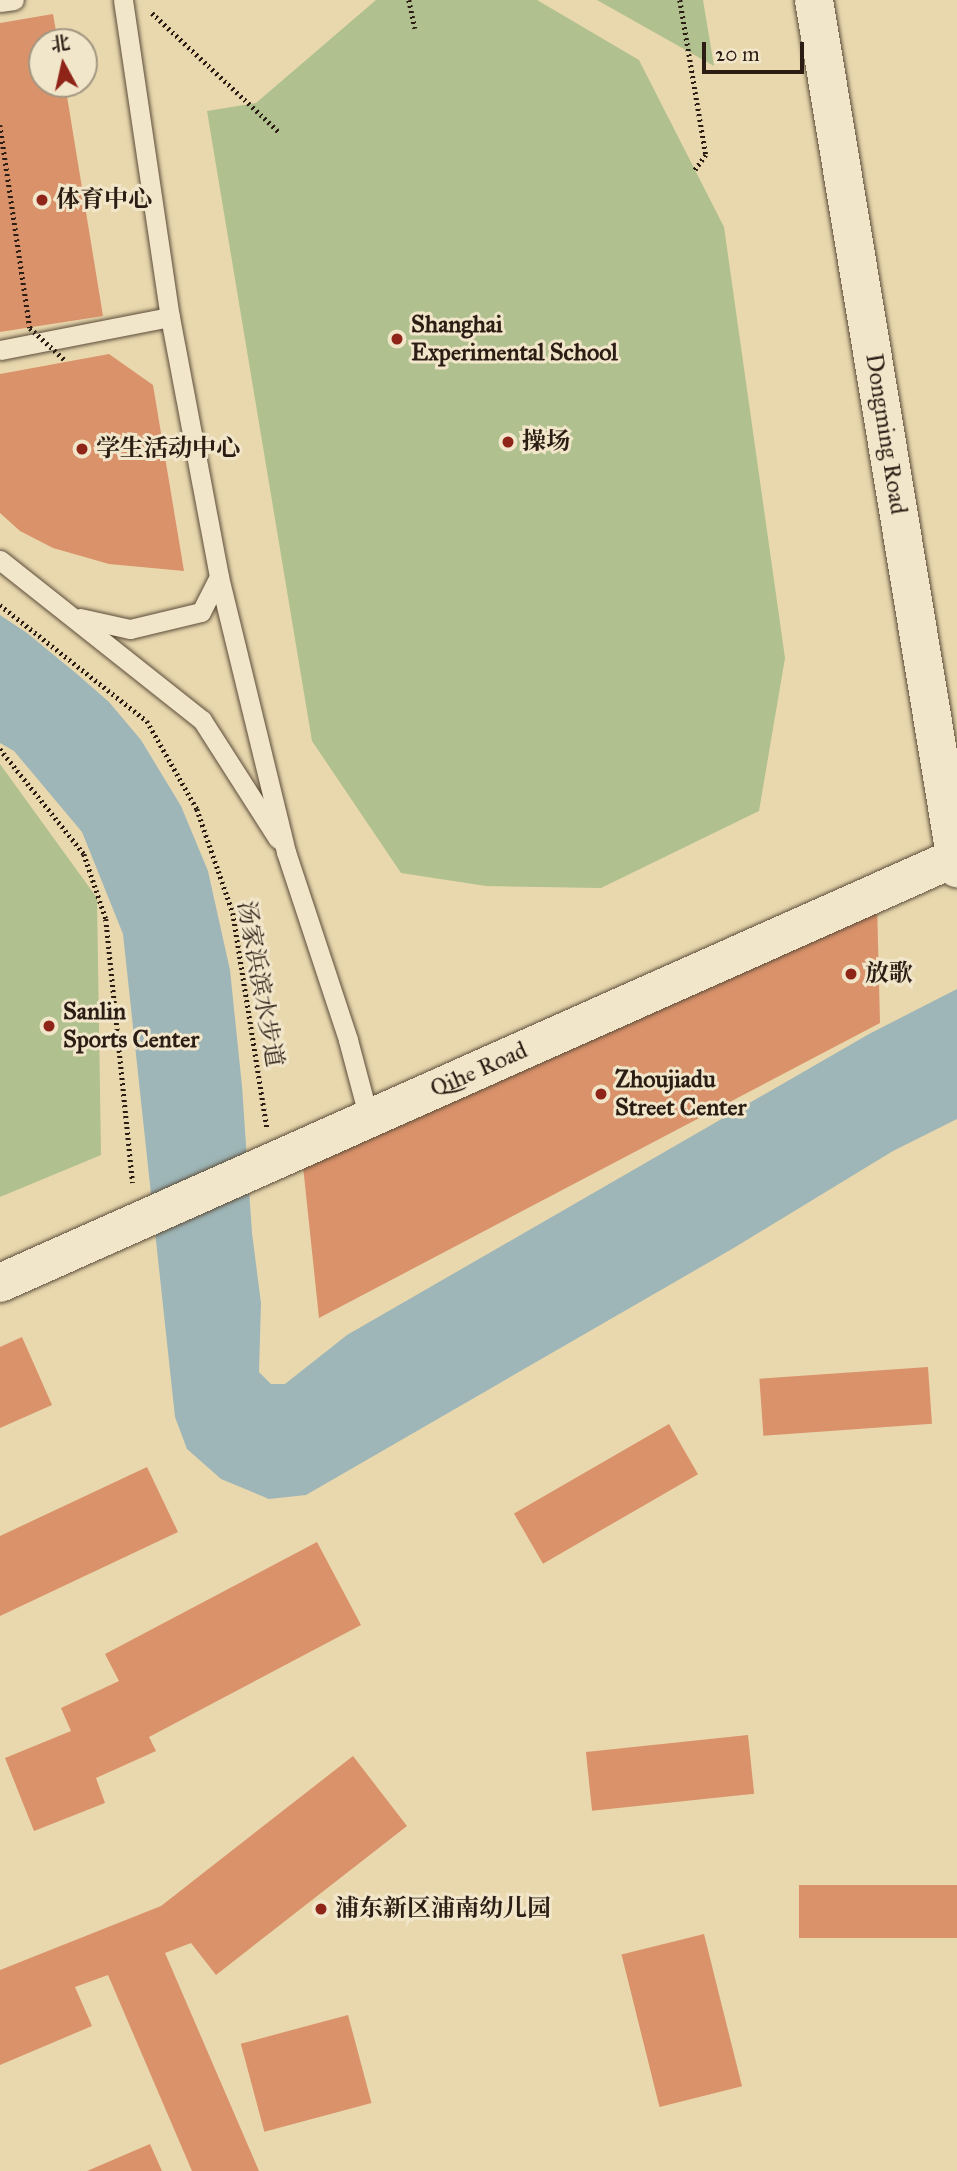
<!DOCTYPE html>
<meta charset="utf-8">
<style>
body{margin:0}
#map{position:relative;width:957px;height:2171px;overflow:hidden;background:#e9d8ae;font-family:"IM FELL Great Primer","Noto Serif SC",serif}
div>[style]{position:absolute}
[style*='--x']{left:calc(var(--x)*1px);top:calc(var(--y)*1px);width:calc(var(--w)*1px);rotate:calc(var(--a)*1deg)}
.green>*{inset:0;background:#b0c08f}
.water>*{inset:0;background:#9eb6b7}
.building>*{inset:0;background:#da926a;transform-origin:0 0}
.path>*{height:4.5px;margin-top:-2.25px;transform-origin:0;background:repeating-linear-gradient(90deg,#2c1d14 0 2px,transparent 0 5.5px)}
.roads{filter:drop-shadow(0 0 2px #5b4c3a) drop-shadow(0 0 2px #5b4c3a)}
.lane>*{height:19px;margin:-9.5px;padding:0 9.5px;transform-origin:9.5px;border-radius:9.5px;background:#f1e6ca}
.street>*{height:38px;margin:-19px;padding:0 19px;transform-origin:19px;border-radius:19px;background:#f1e6ca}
.secondary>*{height:38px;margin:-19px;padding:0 19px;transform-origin:19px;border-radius:19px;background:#f1e6ca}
.path-bridge>*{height:4.5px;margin-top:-2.25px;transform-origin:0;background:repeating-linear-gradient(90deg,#2c1d14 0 2px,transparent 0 5.5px)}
.dots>*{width:19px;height:19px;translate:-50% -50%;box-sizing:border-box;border:4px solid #f1e6ca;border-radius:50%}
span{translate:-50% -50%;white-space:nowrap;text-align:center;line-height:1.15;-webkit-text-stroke:6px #f1e6ca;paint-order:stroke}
.poi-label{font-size:24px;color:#2c1d14;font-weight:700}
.left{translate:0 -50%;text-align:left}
.street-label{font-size:24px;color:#2c1d14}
.north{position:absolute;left:28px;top:28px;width:70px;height:70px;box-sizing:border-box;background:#f1e6ca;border:2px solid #a29681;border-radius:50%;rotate:352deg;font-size:19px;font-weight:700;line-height:28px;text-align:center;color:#2c1d14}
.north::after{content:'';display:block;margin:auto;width:24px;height:32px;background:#8f2418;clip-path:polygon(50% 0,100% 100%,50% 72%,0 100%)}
.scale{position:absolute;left:702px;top:42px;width:102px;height:32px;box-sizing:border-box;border:4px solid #2c1d14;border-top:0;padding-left:9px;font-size:21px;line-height:24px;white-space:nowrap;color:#2c1d14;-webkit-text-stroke:5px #f1e6ca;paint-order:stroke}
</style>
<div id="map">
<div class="green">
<div style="clip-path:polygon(376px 0,537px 0,639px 60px,724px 227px,785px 658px,759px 811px,601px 888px,486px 886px,401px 873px,312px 741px,207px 111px,256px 103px)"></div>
<div style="clip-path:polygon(597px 0,703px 0,714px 66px)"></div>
<div style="clip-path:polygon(0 764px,97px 898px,101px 1155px,0 1197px)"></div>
</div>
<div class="water">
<div style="clip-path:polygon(0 615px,27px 633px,77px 674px,109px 702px,141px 740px,181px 806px,208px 871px,230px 970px,242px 1086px,252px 1233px,261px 1303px,259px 1372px,271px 1384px,285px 1384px,347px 1335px,869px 1034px,957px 989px,957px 1119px,893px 1151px,732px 1249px,306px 1495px,269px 1499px,221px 1479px,187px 1449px,175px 1417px,123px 934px,82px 832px,14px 751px,0 743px)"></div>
</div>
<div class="building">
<div style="clip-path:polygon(53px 14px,58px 42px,42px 42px,42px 84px,65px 84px,103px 316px,0 332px,0 23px)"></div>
<div style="clip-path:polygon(109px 354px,153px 385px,184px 571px,109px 564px,53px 548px,20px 531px,0 513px,0 374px)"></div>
<div style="clip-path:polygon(877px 902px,880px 1023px,319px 1318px,303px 1166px)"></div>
<div style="clip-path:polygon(22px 1337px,52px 1405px,0 1428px,0 1347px)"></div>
<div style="left:928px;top:1367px;width:57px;height:169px;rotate:86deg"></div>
<div style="left:669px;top:1424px;width:58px;height:179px;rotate:60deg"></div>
<div style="clip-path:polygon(147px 1467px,178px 1532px,0 1616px,0 1536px)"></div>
<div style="clip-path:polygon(317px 1542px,361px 1625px,149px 1737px,156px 1751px,96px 1778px,105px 1803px,34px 1831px,5px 1758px,71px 1731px,61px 1708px,119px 1681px,105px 1654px)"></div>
<div style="left:748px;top:1735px;width:59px;height:163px;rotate:84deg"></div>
<div style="clip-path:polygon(353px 1756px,407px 1826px,216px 1975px,191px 1943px,165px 1953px,259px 2171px,192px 2171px,108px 1975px,75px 1987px,92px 2026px,0 2065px,0 1970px,161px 1906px)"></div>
<div style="left:957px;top:1885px;width:53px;height:158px;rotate:90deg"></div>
<div style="left:704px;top:1934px;width:157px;height:85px;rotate:76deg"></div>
<div style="left:348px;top:2015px;width:91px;height:111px;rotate:75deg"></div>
<div style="clip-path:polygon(150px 2144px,162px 2171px,87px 2171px)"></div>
</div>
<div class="path">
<div style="--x:409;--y:0;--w:29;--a:78"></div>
<div style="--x:680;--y:0;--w:157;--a:80.5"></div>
<div style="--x:706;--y:155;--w:19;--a:126"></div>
<div style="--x:152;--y:13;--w:174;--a:43.1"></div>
<div style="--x:0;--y:605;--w:187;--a:38.3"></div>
<div style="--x:147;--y:721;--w:101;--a:60.4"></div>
<div style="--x:197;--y:809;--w:110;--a:70.9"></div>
<div style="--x:233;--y:913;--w:217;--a:81"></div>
<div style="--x:0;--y:749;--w:134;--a:51.3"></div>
<div style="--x:84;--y:854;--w:69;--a:71.3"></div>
<div style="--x:106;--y:919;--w:265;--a:84.2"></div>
</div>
<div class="roads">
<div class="lane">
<div style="--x:123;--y:0;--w:320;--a:81.6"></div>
<div style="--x:170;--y:317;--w:265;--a:79.3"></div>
<div style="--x:219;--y:577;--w:283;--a:76.3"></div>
<div style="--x:286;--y:852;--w:198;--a:71.7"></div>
<div style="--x:348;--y:1040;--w:82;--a:75.1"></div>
<div style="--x:0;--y:2;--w:14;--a:-8"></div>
<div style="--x:0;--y:350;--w:173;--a:-11"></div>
<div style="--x:0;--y:560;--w:258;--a:38.4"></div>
<div style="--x:202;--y:720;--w:141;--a:57.4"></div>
<div style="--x:80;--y:618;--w:51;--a:12.4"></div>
<div style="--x:130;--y:629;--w:73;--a:-13.5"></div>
<div style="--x:201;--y:612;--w:39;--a:-63"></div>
</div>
<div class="street">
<div style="--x:0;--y:1283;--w:1048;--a:-24"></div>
</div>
<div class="secondary">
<div style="--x:814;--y:0;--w:880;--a:80.64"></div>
</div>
</div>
<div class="path-bridge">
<div style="--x:0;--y:125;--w:205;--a:81.6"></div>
<div style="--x:30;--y:328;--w:49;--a:42.5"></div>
</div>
<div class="dots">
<div style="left:42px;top:200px;background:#8f2418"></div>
<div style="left:397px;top:339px;background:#8f2418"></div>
<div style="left:508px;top:442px;background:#8f2418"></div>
<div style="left:82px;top:449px;background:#8f2418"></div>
<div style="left:851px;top:974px;background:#8f2418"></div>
<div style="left:49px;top:1026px;background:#8f2418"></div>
<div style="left:601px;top:1094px;background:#8f2418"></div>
<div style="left:321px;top:1909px;background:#8f2418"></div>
</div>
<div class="poi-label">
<span class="left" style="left:56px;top:200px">体育中心</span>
<span class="left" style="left:411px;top:339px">Shanghai<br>Experimental School</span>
<span class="left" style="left:522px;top:442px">操场</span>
<span class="left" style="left:96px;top:449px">学生活动中心</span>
<span class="left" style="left:865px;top:974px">放歌</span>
<span class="left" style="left:63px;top:1026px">Sanlin<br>Sports Center</span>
<span class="left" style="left:615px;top:1094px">Zhoujiadu<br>Street Center</span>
<span class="left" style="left:335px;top:1909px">浦东新区浦南幼儿园</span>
</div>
<div class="street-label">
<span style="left:886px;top:434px;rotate:81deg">Dongming Road</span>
<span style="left:260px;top:984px;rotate:80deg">汤家浜滨水步道</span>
<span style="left:479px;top:1070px;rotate:-24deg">Qihe Road</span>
</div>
<div class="north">北</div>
<div class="scale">20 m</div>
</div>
